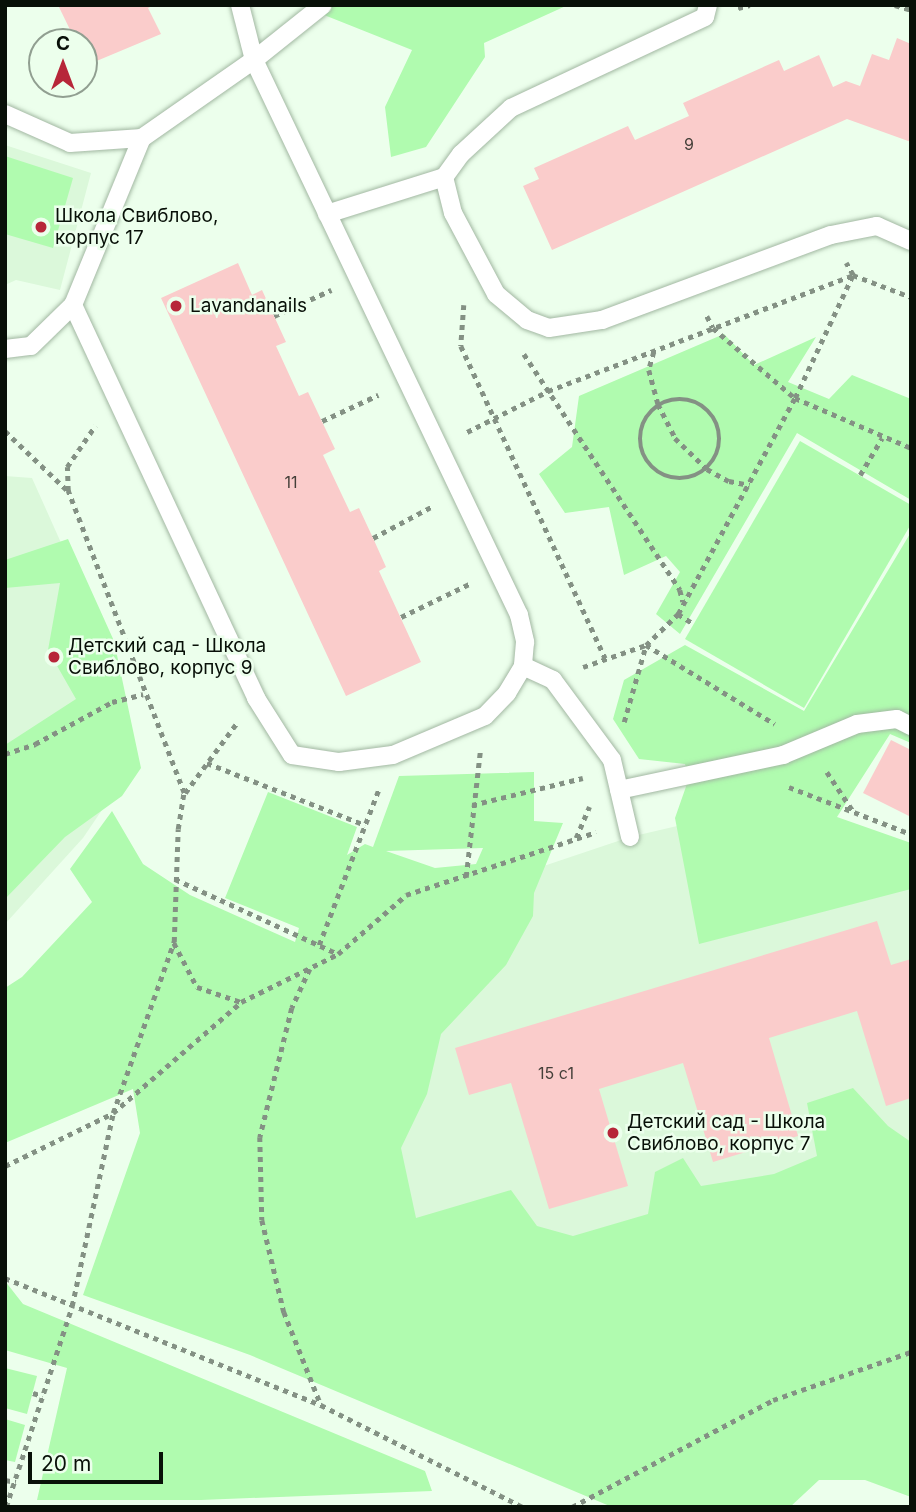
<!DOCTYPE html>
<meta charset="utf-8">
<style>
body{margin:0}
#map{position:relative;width:916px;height:1512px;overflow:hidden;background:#ecffec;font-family:Inter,sans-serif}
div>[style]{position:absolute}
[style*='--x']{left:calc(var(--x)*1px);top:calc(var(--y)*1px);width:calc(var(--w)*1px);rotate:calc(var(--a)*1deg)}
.built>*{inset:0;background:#dbf8da}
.green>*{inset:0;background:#b0fbaf}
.building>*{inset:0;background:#facccb}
.path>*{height:4.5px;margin-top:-2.25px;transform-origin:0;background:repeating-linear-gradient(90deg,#849184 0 5px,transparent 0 10px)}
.path>.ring{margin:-2.25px;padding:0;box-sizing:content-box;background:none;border:4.5px solid #849184;border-radius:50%}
.roads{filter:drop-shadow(0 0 2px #a2b8a2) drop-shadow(0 0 2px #a2b8a2)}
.service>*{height:18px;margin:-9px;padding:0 9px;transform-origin:9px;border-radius:9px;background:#fff}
.dots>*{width:19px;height:19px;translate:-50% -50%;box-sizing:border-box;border:4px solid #ecffec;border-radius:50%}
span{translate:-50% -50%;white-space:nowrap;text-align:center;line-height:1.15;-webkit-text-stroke:5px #ecffec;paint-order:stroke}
.number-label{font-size:16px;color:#443f39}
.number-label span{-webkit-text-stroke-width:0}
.poi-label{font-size:19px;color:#081008}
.left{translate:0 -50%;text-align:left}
.frame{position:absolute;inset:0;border:7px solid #081008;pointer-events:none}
.north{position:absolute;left:28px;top:28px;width:70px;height:70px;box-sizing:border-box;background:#ecffec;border:2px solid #919f91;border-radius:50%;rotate:0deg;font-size:19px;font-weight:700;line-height:28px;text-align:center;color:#081008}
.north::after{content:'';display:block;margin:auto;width:24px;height:32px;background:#b72639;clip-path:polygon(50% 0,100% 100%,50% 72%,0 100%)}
.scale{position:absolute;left:28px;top:1452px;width:135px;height:32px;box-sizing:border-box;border:4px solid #081008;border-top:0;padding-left:9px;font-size:21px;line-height:24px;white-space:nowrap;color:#081008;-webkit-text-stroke:5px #ecffec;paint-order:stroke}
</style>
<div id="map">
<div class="built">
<div style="clip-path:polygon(5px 145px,91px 173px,60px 290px,16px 280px,5px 285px)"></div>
<div style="clip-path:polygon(5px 476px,32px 478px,92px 612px,125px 776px,83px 838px,5px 924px)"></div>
<div style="clip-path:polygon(780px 802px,911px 851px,911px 1322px,429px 1297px,313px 1082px,419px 908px,630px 837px)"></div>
</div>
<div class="green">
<div style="clip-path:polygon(299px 5px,568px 5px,484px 43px,485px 57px,426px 147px,391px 157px,385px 107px,412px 50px)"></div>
<div style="clip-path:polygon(5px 156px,73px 178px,53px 248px,5px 234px)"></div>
<div style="clip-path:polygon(724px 334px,754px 365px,816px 337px,788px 382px,829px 399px,852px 375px,911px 399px,911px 500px,797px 433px,680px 634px,656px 614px,680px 572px,666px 556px,624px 575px,609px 507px,565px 513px,539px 474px,572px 447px,579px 396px)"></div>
<div style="clip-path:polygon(800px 441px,911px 505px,911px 524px,804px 708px,685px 639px)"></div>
<div style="clip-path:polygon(911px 532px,911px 743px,890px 734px,837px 817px,911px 843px,911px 889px,699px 944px,675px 818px,689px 778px,685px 764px,639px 759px,613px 719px,624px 680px,685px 645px,804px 711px)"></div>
<div style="clip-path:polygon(68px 539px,114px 641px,141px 768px,122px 796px,65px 837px,5px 899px,5px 745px,76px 699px,48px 650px,60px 583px,5px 588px,5px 560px)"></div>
<div style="clip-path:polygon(evenodd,534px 772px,534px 821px,563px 823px,534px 893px,533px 916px,506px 965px,441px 1034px,427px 1094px,401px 1148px,416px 1218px,511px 1190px,537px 1226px,573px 1236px,648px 1214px,655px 1172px,683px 1158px,701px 1186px,774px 1174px,817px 1156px,807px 1103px,853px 1088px,888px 1126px,911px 1142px,911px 1497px,865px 1480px,819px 1480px,790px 1507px,612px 1507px,250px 1355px,83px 1295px,140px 1133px,133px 1089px,5px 1143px,5px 988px,22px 977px,92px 902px,70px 869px,112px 811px,143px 864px,190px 895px,295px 942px,299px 928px,225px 898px,268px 792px,357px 827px,347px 855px,365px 844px,373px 847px,399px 776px,534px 772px,483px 848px,476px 864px,435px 868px,386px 851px,483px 848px)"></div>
<div style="clip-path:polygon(5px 1281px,23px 1304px,425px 1471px,432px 1491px,201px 1500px,37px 1500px,67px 1368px,5px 1350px)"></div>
<div style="clip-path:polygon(5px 1368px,37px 1376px,27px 1414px,5px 1408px)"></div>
<div style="clip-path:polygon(5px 1419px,25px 1425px,15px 1462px,5px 1460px)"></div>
</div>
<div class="building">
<div style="clip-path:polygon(58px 5px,154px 5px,148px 8px,161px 34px,87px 65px,84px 42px,76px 42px)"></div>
<div style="clip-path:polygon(897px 38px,911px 44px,911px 142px,847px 119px,552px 250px,523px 186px,539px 179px,534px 168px,628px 126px,635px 140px,689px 116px,683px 103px,779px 60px,784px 71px,819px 55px,833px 87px,846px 81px,860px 86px,872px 54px,889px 60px)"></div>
<div style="clip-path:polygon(238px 263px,252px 295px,262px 290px,286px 342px,276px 346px,299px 396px,308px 392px,335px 449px,323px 455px,350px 512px,359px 508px,373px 538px,386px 567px,379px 571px,421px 662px,346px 696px,161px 298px)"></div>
<div style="clip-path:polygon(891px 740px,911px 750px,911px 817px,863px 793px)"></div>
<div style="clip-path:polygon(877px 921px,891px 965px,911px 959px,911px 1098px,886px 1106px,857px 1011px,769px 1038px,798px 1136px,713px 1162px,683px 1063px,599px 1089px,628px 1186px,549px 1209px,511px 1083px,469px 1095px,455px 1048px)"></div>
</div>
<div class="path">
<div style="--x:895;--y:5;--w:17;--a:17"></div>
<div style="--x:738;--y:8;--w:12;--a:-14"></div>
<div style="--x:464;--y:305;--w:41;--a:94.2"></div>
<div style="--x:461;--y:346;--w:344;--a:65.2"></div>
<div style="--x:274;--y:316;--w:63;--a:-24.5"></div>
<div style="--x:707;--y:316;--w:13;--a:63"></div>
<div style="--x:713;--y:328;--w:108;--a:40.5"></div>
<div style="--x:795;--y:398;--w:126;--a:23.3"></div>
<div style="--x:654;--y:352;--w:19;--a:106"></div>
<div style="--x:649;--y:370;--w:35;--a:75"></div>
<div style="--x:658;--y:404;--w:38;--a:63"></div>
<div style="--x:675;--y:438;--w:45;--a:44.1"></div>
<div style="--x:707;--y:469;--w:25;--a:29"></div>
<div style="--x:729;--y:481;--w:21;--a:11"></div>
<div style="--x:524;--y:354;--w:283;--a:56.5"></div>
<div style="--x:680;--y:590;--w:12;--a:76"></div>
<div class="ring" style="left:640px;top:399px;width:75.5px;height:75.5px"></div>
<div style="--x:322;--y:421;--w:62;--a:-24.9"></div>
<div style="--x:5;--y:431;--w:86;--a:43.6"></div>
<div style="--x:467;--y:432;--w:91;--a:-26.8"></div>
<div style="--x:548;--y:391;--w:326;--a:-20.8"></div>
<div style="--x:853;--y:275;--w:62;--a:20.8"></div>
<div style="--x:860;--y:475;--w:43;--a:-59.3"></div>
<div style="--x:373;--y:538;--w:66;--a:-28.1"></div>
<div style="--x:678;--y:614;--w:19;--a:32"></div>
<div style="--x:401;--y:617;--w:78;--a:-25.9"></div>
<div style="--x:583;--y:667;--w:67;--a:-19.2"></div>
<div style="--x:646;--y:645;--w:151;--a:31.5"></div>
<div style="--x:624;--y:722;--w:80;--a:-74.1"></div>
<div style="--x:646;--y:645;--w:45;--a:-44.1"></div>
<div style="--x:678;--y:614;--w:246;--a:-61.6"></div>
<div style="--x:795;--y:398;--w:136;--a:-64.8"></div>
<div style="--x:853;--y:275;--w:14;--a:-120"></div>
<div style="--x:5;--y:754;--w:32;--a:-18"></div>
<div style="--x:35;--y:744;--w:88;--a:-28.6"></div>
<div style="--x:112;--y:702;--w:32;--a:-14"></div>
<div style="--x:207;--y:763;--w:170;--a:21.4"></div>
<div style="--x:827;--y:772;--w:47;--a:56.3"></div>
<div style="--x:789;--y:787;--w:131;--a:21.1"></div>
<div style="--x:185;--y:793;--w:86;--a:-53.5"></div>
<div style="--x:472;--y:805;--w:114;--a:-13.7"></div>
<div style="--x:576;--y:838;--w:34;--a:-67"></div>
<div style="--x:466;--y:877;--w:126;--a:-83.6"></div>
<div style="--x:175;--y:879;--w:179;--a:24.7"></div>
<div style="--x:174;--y:943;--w:50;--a:62.4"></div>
<div style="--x:197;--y:987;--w:46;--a:18.8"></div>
<div style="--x:319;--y:945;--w:167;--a:-69"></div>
<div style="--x:310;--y:969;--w:43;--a:114.8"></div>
<div style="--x:292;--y:1008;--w:133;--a:103.9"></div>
<div style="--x:260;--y:1137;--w:83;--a:88.6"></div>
<div style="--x:262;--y:1220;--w:95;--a:76.6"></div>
<div style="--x:284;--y:1312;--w:100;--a:68.3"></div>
<div style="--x:5;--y:1166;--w:120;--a:-26.1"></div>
<div style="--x:113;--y:1113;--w:169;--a:-40.9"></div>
<div style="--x:241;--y:1002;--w:108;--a:-26.3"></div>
<div style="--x:338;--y:954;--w:90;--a:-40.9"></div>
<div style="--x:406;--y:895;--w:200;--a:-18.3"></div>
<div style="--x:5;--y:1278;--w:341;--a:21.9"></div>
<div style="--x:321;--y:1405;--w:226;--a:26.8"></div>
<div style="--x:33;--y:1393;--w:10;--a:17"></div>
<div style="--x:5;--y:1480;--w:11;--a:10"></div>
<div style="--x:6;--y:1507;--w:212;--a:-71.8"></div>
<div style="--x:72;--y:1306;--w:197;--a:-78"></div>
<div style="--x:113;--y:1113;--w:182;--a:-70.4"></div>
<div style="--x:174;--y:942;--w:113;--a:-88"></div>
<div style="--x:178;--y:829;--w:36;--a:-81"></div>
<div style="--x:184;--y:793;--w:324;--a:-111"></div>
<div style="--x:68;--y:491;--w:24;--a:-92"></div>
<div style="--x:67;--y:467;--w:50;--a:-55.7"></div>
<div style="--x:572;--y:1507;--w:228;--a:-28"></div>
<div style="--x:773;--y:1400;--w:146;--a:-19.2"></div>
</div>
<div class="roads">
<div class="service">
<div style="--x:240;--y:5;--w:57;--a:75.7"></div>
<div style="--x:254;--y:60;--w:615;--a:64.48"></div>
<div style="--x:519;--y:615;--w:28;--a:77"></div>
<div style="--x:525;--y:642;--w:24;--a:95"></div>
<div style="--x:523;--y:666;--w:33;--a:25"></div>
<div style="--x:553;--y:680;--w:99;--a:53.6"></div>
<div style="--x:612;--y:760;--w:79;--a:76.8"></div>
<div style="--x:708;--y:5;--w:12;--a:104"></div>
<div style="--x:705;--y:17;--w:214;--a:154.9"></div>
<div style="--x:511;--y:108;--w:68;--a:137.4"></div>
<div style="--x:461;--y:154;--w:29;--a:126"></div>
<div style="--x:444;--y:177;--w:37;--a:76"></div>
<div style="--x:453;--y:213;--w:92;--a:62"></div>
<div style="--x:496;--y:294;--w:40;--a:40"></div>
<div style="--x:527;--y:320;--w:23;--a:20"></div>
<div style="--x:549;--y:328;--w:54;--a:-8.6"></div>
<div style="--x:602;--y:320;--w:244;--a:-20.4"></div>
<div style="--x:831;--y:235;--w:47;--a:-11.1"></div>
<div style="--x:877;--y:226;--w:37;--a:24"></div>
<div style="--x:5;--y:114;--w:71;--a:24"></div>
<div style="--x:70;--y:143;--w:72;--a:-4"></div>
<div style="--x:142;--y:138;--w:136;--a:-34.9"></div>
<div style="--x:254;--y:60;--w:88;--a:-38.6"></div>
<div style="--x:327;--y:214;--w:123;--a:-17.5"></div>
<div style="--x:73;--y:305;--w:434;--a:65"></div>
<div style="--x:256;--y:698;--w:67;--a:57.7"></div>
<div style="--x:292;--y:755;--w:48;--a:8.5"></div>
<div style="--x:339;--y:762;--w:54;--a:-7.4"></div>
<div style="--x:393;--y:755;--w:100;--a:-23"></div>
<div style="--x:485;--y:716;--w:32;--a:-46"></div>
<div style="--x:507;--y:693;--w:31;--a:-59"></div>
<div style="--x:5;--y:349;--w:26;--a:-7"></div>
<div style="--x:31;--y:346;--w:59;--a:-44.3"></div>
<div style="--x:73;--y:305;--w:181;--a:-67.6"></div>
<div style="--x:619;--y:790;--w:168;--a:-12"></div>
<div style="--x:783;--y:755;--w:80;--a:-22.7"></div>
<div style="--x:857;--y:724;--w:40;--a:-7.1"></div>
<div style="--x:897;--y:719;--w:16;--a:27"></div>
</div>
</div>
<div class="dots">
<div style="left:41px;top:227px;background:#b72639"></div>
<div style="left:176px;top:306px;background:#b72639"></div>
<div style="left:54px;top:657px;background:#b72639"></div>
<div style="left:613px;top:1133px;background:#b72639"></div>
</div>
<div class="number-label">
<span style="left:689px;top:144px">9</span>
<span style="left:291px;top:482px">11</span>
<span style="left:556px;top:1073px">15 с1</span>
</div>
<div class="poi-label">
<span class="left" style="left:55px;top:227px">Школа Свиблово,<br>корпус 17</span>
<span class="left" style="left:190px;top:306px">Lavandanails</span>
<span class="left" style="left:68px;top:657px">Детский сад - Школа<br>Свиблово, корпус 9</span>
<span class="left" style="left:627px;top:1133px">Детский сад - Школа<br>Свиблово, корпус 7</span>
</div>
<div class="frame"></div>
<div class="north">С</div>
<div class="scale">20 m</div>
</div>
